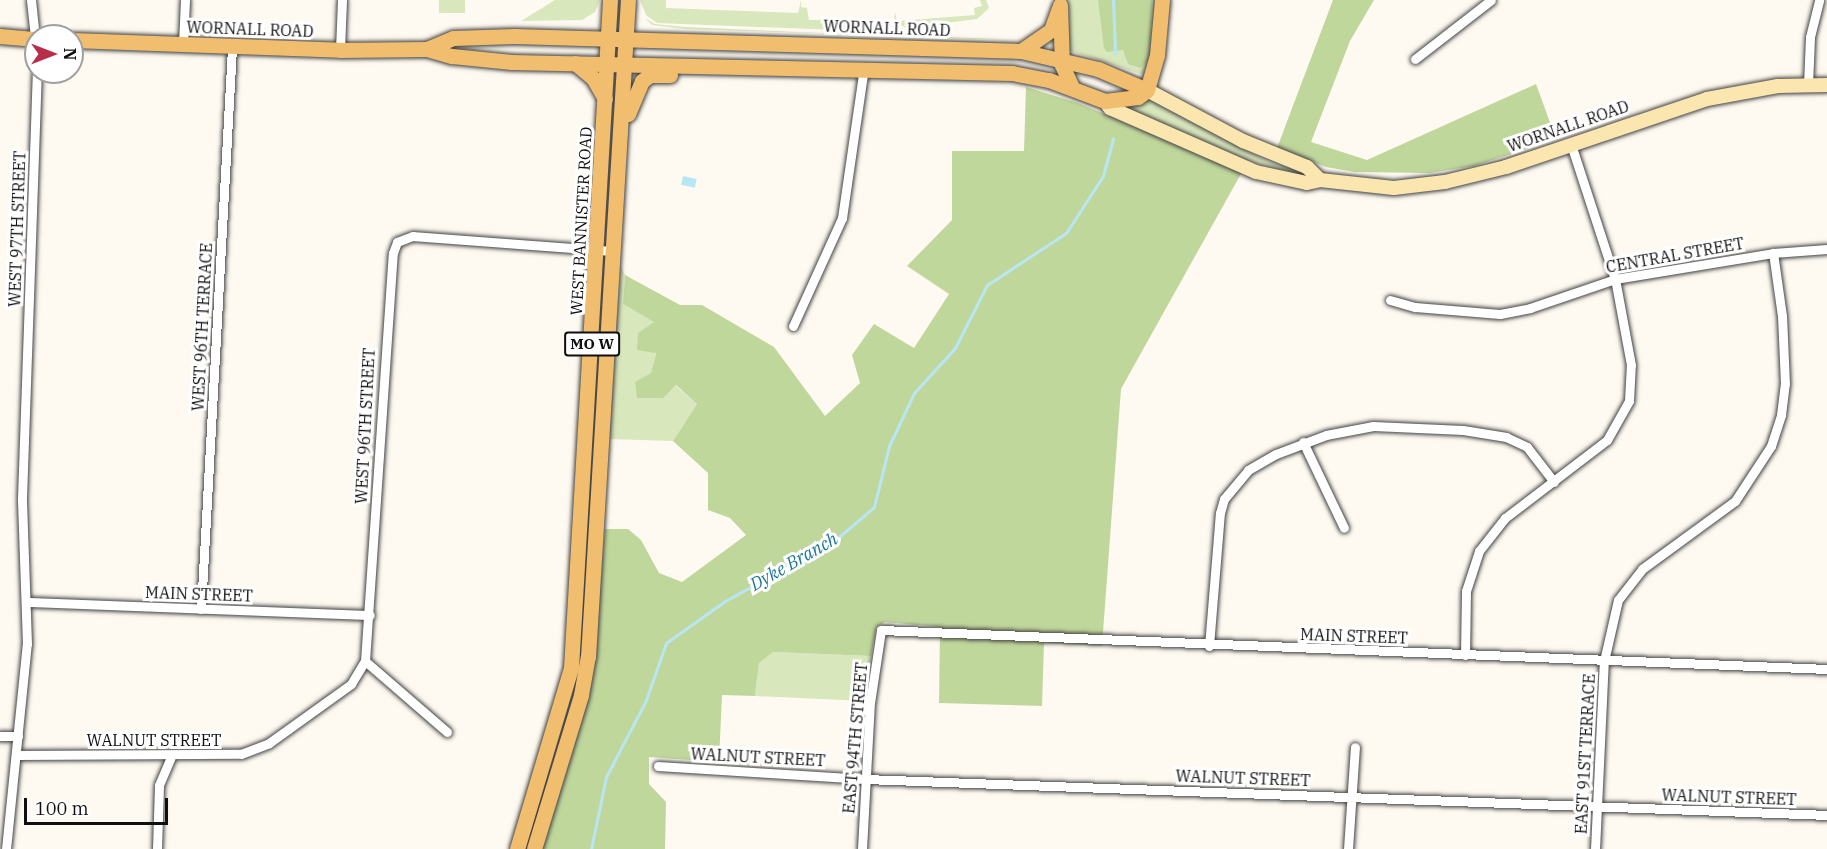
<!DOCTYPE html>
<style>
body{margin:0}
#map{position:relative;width:1827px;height:849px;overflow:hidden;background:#fefaf1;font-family:"IBM Plex Serif",serif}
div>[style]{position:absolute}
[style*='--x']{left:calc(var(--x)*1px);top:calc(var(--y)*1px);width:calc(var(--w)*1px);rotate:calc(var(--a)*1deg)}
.green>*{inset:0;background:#d9e7bc;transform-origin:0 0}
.forest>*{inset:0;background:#c0d79c}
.water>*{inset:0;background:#b8e6f3;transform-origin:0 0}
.stream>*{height:3px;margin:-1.5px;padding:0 1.5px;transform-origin:1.5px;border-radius:1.5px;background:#b8e6f3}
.roads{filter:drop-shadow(0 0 2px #424242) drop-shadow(0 0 2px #424242)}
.street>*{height:9px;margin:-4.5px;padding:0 4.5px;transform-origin:4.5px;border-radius:4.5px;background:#fff}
.secondary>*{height:14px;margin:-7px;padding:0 7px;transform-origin:7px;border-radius:7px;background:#fbe6b0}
.primary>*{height:15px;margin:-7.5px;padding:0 7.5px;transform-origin:7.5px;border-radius:7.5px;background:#f1bd6e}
span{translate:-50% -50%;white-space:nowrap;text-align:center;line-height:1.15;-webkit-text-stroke:6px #fff;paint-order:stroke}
.shield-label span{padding:2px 4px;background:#fff;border:2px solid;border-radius:4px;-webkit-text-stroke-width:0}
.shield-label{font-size:15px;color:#0f0f0f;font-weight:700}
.street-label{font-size:16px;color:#0f0f0f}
.water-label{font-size:18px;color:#1e789a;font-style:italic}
.north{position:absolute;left:24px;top:24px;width:60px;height:60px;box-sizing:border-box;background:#fff;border:2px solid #9f9f9f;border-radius:50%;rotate:90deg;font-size:16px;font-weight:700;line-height:24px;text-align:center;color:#0f0f0f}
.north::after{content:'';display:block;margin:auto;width:21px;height:27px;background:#b82d4a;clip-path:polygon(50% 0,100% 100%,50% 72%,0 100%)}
.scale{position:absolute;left:24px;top:798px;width:144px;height:27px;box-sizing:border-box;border:3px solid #0f0f0f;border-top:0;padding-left:8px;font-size:18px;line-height:21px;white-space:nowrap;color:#0f0f0f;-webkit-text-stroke:4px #fff;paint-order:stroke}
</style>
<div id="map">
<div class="green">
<div style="left:439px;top:0;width:26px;height:13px"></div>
<div style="clip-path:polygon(555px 0,600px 0,595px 12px,582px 20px,521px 21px)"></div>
<div style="clip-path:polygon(640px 0,666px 0,666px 8px,798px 13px,801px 0,801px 7px,807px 8px,809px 20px,865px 19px,864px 31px,657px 23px,646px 15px)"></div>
<div style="clip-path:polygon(980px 0,986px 0,989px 8px,977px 19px,906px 28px,894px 21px,895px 12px,897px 21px,975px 15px,974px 8px,982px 6px)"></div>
<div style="clip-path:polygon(1067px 0,1156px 0,1149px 65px,1144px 75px,1065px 49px)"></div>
<div style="clip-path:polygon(645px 18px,655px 24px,684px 27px,842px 34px,686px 29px,652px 25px)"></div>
<div style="clip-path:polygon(892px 35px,1027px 40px,899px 37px)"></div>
<div style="clip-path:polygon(1149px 99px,1267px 161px,1311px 175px,1311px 179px,1244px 159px,1125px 108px)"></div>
<div style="clip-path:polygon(621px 266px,625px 275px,623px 304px,655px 322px,656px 352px,651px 373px,675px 385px,697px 404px,673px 441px,609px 439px)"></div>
<div style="clip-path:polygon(773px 652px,871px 656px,865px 701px,755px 696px,759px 663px)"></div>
</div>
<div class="forest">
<div style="clip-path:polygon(1098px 0,1152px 0,1150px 59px,1140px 68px,1128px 64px,1123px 50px,1107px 52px,1104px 48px)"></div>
<div style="clip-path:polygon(1333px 0,1374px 0,1350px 41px,1311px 142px,1367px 160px,1536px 84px,1556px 139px,1474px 166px,1429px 173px,1355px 172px,1326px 167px,1277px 148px)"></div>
<div style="clip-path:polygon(1026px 87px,1078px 103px,1242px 172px,1121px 389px,1102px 646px,1044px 643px,1042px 706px,939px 703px,940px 627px,885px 622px,876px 628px,871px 656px,773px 652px,759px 663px,755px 696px,722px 695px,719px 762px,649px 757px,649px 784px,666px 802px,665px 849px,540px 849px,595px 653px,605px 529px,628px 529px,641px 540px,659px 573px,682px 582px,746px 535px,730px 518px,708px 510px,708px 473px,673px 441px,697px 404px,676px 385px,663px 398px,637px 398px,635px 382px,651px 373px,656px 353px,637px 350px,638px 333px,654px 322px,623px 304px,625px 275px,680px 305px,702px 305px,774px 347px,825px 416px,860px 383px,852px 355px,874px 324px,914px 348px,949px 294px,907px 266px,952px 220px,952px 151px,1024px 151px)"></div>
</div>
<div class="water">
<div style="left:683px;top:176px;width:14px;height:9px;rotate:12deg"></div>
</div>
<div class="stream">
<div style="--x:1113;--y:0;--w:53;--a:87.8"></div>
<div style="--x:591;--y:849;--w:74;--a:-78.2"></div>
<div style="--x:606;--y:777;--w:87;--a:-62.5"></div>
<div style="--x:646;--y:700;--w:60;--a:-70.7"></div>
<div style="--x:666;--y:643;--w:72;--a:-35.4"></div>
<div style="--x:725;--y:601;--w:124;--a:-28.8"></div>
<div style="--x:834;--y:541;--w:52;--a:-40.4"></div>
<div style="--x:874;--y:507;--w:63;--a:-76.2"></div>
<div style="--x:889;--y:446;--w:59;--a:-64.7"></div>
<div style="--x:914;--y:393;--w:61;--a:-47.7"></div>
<div style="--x:955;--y:348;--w:71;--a:-63.1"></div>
<div style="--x:987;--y:285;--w:95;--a:-33.4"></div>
<div style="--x:1066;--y:233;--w:68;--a:-57"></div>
<div style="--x:1103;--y:176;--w:39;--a:-75"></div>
</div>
<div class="roads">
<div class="street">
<div style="--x:31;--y:0;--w:47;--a:83.9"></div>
<div style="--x:183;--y:44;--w:44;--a:-87.4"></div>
<div style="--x:340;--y:50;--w:50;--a:-87.7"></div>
<div style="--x:1415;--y:59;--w:96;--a:-37.8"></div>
<div style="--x:1808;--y:85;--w:48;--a:-87.6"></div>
<div style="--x:1810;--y:37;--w:38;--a:-76"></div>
<div style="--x:1390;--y:300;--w:26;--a:16"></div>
<div style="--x:1415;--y:307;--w:85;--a:4.7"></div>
<div style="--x:1500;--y:314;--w:31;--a:-11"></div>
<div style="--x:1530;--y:308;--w:90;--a:-18.8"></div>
<div style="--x:1615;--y:279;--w:160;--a:-9.3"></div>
<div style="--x:1773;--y:253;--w:54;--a:-4.2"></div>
<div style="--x:793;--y:326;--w:119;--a:-65.6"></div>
<div style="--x:842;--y:218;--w:152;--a:-81.7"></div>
<div style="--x:1303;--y:442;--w:95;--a:64.5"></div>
<div style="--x:28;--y:602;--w:342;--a:2.2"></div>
<div style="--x:201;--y:609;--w:563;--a:-86.84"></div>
<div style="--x:1209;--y:646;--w:133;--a:-85.3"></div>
<div style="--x:1220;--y:513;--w:15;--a:-74"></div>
<div style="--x:1224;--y:499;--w:38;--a:-50"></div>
<div style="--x:1248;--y:470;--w:32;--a:-30"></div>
<div style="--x:1276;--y:454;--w:53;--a:-20.8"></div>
<div style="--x:1326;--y:435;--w:48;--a:-10.8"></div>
<div style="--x:1373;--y:426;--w:90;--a:2.5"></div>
<div style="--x:1463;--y:430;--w:44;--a:9.2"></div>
<div style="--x:1506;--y:437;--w:23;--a:25"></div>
<div style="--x:1527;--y:447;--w:44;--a:52.4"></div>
<div style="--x:1465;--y:655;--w:64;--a:-89.1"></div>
<div style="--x:1466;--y:591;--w:42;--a:-72"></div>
<div style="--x:1479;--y:551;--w:42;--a:-51.8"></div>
<div style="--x:1505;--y:518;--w:128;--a:-37.4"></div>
<div style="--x:1607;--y:440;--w:45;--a:-60.6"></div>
<div style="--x:1629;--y:401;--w:36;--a:-87"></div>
<div style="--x:1631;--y:365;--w:87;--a:-100.5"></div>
<div style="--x:1615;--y:279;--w:142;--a:-108.1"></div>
<div style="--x:447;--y:732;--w:108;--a:-139.1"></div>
<div style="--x:365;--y:661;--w:409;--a:-86.1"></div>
<div style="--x:393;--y:253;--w:12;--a:-70"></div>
<div style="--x:397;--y:242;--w:17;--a:-21"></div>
<div style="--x:413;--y:236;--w:202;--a:4.3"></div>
<div style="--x:0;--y:736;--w:18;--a:0"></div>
<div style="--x:16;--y:755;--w:225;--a:-0.3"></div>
<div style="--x:241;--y:754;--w:30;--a:-21"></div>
<div style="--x:269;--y:743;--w:101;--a:-35.7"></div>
<div style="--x:351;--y:684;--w:27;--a:-59"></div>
<div style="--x:658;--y:766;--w:207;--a:3.6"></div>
<div style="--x:865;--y:779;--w:963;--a:2.14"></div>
<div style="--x:6;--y:849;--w:206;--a:-84.2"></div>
<div style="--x:27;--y:644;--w:146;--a:-92"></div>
<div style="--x:22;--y:498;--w:426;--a:-88"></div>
<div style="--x:157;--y:849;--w:64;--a:-88.2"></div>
<div style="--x:159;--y:785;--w:30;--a:-67"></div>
<div style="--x:862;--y:849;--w:146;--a:-86.9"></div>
<div style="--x:870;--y:703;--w:74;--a:-81.4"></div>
<div style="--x:881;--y:630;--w:947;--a:2.36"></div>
<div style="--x:1348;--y:849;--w:102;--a:-86.1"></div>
<div style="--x:1595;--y:849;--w:188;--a:-87.3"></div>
<div style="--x:1604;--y:661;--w:63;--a:-77.1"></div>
<div style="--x:1618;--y:600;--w:39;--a:-52"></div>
<div style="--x:1642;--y:569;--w:115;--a:-36.2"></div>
<div style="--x:1735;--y:501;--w:66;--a:-56.8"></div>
<div style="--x:1771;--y:446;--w:33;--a:-72"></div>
<div style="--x:1781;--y:415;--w:31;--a:-83"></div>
<div style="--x:1785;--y:384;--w:68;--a:-92.5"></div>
<div style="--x:1782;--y:316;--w:64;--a:-98.1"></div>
</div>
<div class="secondary">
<div style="--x:1147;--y:90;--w:109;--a:28"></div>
<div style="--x:1243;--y:141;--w:69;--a:22.1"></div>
<div style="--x:1307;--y:167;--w:18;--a:45"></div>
<div style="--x:1105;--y:101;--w:9;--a:54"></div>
<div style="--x:1110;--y:108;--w:159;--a:23.7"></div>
<div style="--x:1256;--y:172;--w:52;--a:12.2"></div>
<div style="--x:1307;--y:183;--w:13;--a:-13"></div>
<div style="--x:1320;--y:180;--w:74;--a:6.2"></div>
<div style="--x:1394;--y:188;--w:51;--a:-6.7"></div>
<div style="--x:1445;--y:182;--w:63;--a:-13.8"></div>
<div style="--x:1506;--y:167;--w:212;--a:-18.7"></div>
<div style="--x:1707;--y:99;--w:72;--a:-10.4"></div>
<div style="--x:1778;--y:86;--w:49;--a:-1.2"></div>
</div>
<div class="primary">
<div style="--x:1060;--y:5;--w:60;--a:88.1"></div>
<div style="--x:1062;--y:65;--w:24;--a:66"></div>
<div style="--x:0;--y:36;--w:36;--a:5"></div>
<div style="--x:72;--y:40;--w:268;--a:2.1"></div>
<div style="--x:340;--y:50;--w:87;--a:-0.7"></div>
<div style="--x:427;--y:49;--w:26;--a:16"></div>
<div style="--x:452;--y:56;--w:60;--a:5.7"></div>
<div style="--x:512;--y:62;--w:500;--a:1.26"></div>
<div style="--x:1012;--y:73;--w:38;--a:11"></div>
<div style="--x:1049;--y:80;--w:60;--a:20.6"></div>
<div style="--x:1105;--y:101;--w:33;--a:-7"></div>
<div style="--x:1138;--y:97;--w:11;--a:-38"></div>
<div style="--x:1147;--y:90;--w:36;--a:-74"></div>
<div style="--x:1157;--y:55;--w:55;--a:-84.8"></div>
<div style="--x:427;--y:49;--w:28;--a:-23"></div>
<div style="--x:453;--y:38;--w:61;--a:-1.9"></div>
<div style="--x:514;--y:36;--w:507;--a:1.69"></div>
<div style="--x:1021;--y:51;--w:79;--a:13.2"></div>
<div style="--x:1098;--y:69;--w:53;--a:23.2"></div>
<div style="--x:1021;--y:51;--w:37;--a:-35"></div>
<div style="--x:1051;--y:30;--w:23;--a:-70"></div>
<div style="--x:575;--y:63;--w:23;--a:40"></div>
<div style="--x:593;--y:78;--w:24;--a:60"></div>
<div style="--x:628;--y:114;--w:36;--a:-67"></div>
<div style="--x:642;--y:81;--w:10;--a:-37"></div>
<div style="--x:650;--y:75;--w:20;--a:0"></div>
<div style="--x:517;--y:849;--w:189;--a:-73.4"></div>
<div style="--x:571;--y:668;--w:669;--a:-86.66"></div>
<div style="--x:534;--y:849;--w:161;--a:-73"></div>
<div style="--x:581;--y:695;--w:39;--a:-80"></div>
<div style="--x:588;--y:657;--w:658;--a:-86.52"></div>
</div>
</div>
<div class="shield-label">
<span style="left:592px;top:344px">MO W</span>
</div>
<div class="street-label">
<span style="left:887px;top:28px;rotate:2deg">WORNALL ROAD</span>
<span style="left:250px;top:29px;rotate:2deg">WORNALL ROAD</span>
<span style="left:1568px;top:126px;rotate:-19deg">WORNALL ROAD</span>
<span style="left:581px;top:221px;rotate:-87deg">WEST BANNISTER ROAD</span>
<span style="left:17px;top:229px;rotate:-88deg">WEST 97TH STREET</span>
<span style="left:1675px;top:255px;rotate:-10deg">CENTRAL STREET</span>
<span style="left:202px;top:327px;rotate:-87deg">WEST 96TH TERRACE</span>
<span style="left:365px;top:426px;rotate:-87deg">WEST 96TH STREET</span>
<span style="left:199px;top:594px;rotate:2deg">MAIN STREET</span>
<span style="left:1354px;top:636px;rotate:2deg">MAIN STREET</span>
<span style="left:855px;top:738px;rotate:-85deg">EAST 94TH STREET</span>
<span style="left:154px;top:740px">WALNUT STREET</span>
<span style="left:1585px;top:754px;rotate:-87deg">EAST 91ST TERRACE</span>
<span style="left:758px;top:757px;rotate:3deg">WALNUT STREET</span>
<span style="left:1243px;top:778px;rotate:2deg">WALNUT STREET</span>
<span style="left:1729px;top:797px;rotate:2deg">WALNUT STREET</span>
</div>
<div class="water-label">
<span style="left:794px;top:562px;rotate:-30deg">Dyke Branch</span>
</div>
<div class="north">N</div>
<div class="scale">100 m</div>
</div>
